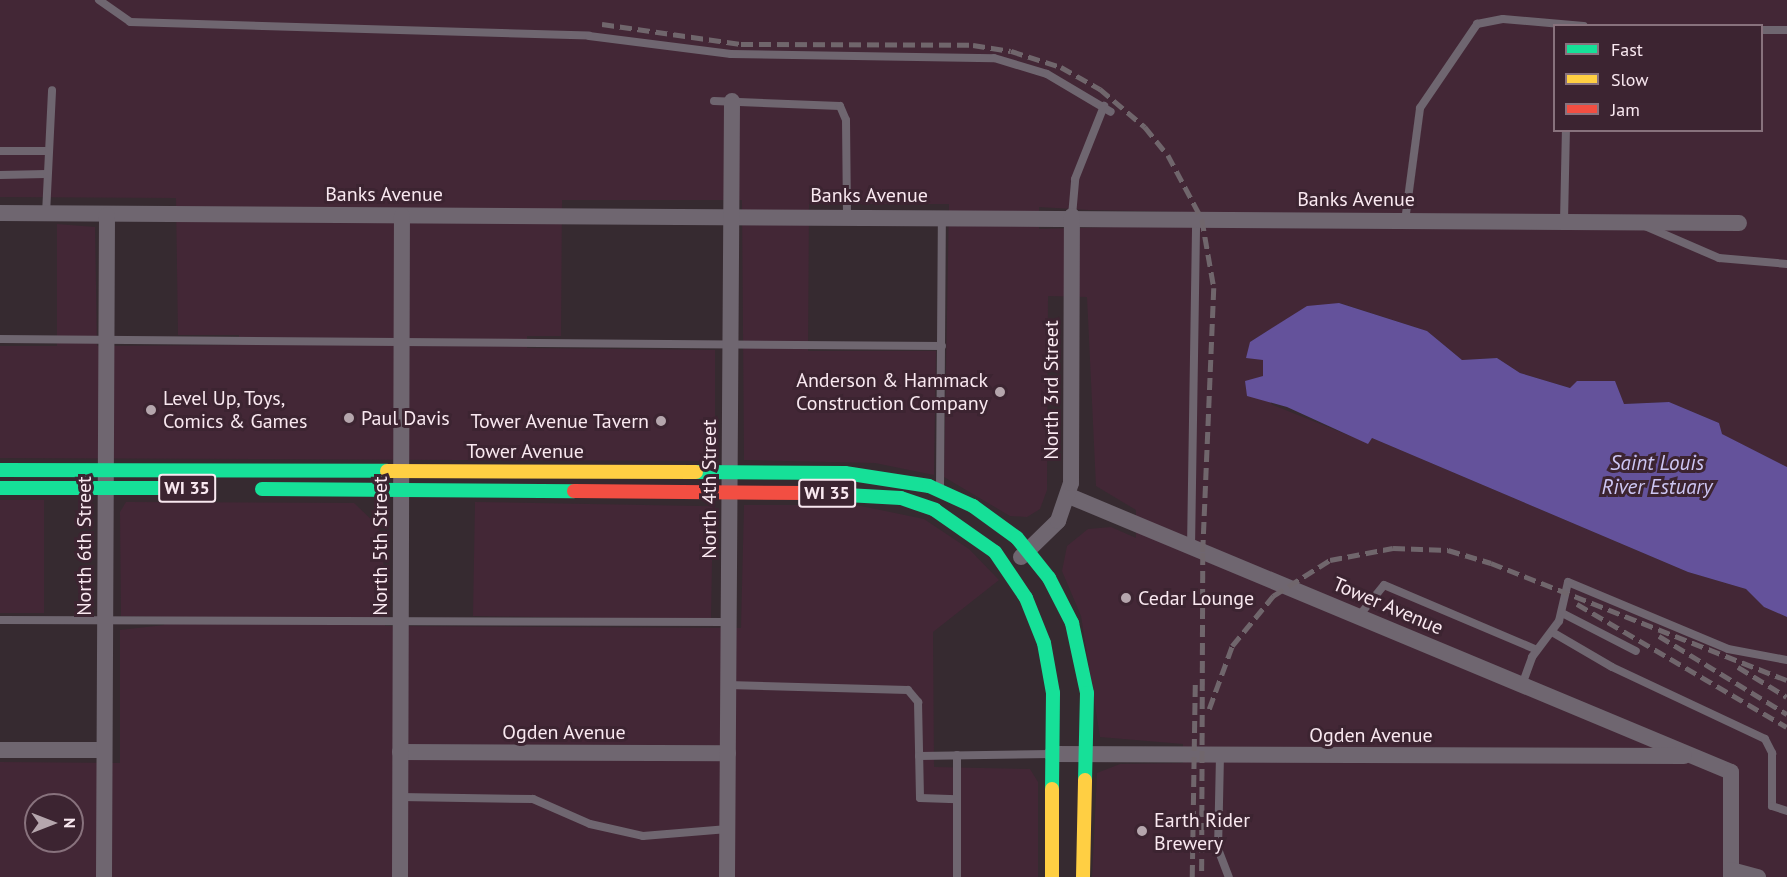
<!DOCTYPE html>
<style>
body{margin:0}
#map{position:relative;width:1787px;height:877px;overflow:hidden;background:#362a30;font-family:"PT Sans",sans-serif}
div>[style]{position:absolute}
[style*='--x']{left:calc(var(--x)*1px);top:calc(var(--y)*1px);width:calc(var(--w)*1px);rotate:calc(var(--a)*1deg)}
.built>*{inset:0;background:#432736;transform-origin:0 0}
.water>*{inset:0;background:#64529b}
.lane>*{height:8px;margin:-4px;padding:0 4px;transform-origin:4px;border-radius:4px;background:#6f6670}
.street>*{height:16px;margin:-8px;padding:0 8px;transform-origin:8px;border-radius:8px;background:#6f6670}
.fast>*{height:14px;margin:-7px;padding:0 7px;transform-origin:7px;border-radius:7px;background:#16e098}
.slow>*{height:14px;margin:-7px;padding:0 7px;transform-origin:7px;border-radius:7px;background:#ffcf43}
.jam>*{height:14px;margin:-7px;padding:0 7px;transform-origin:7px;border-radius:7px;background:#f24e42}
.rail>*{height:4.5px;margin-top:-2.25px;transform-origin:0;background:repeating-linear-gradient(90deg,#70666c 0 12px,transparent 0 18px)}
.dots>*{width:16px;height:16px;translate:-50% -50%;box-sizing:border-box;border:3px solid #3c2431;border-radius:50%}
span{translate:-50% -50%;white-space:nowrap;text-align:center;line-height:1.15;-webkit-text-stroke:6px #3c2431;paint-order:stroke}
.shield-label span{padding:2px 4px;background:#3c2431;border:2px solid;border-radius:4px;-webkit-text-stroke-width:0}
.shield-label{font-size:18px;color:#f9e8f0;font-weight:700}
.street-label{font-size:20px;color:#f9e8f0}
.poi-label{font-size:20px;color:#f9e8f0}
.right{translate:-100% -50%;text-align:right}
.left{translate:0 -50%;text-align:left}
.water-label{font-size:21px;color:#cdc6f3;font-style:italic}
.legend{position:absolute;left:1553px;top:24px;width:210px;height:108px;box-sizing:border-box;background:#3c2431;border:2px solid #88727d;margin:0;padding:8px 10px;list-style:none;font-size:18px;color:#f9e8f0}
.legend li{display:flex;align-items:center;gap:12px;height:30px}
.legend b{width:30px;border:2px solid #88727d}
.north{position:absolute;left:24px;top:793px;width:60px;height:60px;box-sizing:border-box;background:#3c2431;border:2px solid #88727d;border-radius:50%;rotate:90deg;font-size:16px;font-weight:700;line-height:24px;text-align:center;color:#f9e8f0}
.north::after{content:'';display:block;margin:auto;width:21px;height:27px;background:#b5a6ad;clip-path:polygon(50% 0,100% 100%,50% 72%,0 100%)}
</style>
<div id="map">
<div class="built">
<div style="clip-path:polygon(evenodd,0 0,1787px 0,1787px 467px,1721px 434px,1719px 423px,1669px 402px,1624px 404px,1520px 373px,1497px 358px,1462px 360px,1427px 331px,1340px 303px,1296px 314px,1250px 342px,1263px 360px,1263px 376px,1245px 382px,1273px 405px,1368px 443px,1372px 438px,1688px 572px,1746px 589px,1764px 607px,1787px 617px,1787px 877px,1092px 877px,1097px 773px,1120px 764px,1183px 763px,1183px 744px,1100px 737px,1081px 616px,1062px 571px,1067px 546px,1088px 529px,1111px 527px,1136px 538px,1136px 510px,1096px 486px,1087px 297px,1048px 296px,1047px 490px,1040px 509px,1027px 517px,1010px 516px,944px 477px,949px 204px,809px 204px,808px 351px,936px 351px,934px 475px,875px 463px,744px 460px,742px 200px,562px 200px,561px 336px,527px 336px,527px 348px,715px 350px,715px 453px,710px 461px,0 458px,0 346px,57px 346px,57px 224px,95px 227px,97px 346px,239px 345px,239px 335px,178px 335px,176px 198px,0 197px,0 0,1554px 26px,1762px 26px,1762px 130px,1554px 130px,1554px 26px,0 0,1039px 207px,1089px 210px,1182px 212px,1114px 227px,1039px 229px,1039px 207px)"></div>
<div style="left:0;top:500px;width:44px;height:113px"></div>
<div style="clip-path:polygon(evenodd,126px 502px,354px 503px,377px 525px,383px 539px,385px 626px,741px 628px,744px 505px,856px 505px,924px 519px,969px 549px,999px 580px,933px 632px,934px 767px,1030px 769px,1038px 782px,1038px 877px,0 877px,0 762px,120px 763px,120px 630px,164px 625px,165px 617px,121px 616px,120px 512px,126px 502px,36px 805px,72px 805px,72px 841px,36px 841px,36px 805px)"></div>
<div style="left:475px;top:502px;width:238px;height:114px;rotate:1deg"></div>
</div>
<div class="water">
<div style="clip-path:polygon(1339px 303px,1427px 331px,1462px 360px,1497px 358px,1520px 373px,1570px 388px,1577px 381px,1615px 381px,1624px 404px,1669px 402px,1719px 423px,1722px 434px,1787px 467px,1787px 617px,1764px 607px,1746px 589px,1688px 572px,1372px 438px,1368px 444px,1287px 407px,1247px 396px,1245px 381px,1263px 376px,1263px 360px,1246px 358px,1250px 342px,1307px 306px)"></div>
</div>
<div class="lane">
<div style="--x:99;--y:0;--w:38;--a:35"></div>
<div style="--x:130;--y:22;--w:459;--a:1.7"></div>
<div style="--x:589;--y:36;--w:143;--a:7.2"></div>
<div style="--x:731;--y:54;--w:263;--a:0.9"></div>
<div style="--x:994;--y:58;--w:55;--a:16.8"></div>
<div style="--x:1047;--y:74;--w:74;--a:30.7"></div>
<div style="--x:1762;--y:30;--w:25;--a:0"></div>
<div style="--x:714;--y:101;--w:126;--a:2.3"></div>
<div style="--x:840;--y:106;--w:15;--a:67"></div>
<div style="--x:846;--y:120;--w:96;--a:89.4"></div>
<div style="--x:0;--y:151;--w:47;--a:0"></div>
<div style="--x:0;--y:175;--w:46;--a:-1.2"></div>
<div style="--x:46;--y:214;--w:124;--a:-87.2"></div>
<div style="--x:1072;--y:216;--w:37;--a:-85"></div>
<div style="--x:1075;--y:179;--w:79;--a:-68.3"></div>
<div style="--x:1405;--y:221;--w:114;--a:-82.4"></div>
<div style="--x:1420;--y:108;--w:102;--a:-55.8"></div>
<div style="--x:1477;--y:24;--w:26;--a:-11"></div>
<div style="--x:1503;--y:19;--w:81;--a:4.9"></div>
<div style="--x:1564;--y:222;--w:92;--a:-88.8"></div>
<div style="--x:1645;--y:226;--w:81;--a:23.4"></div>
<div style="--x:1719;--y:258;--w:68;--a:5"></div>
<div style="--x:0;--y:339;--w:942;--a:0.43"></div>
<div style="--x:940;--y:488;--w:272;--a:-89.6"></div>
<div style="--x:1191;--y:548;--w:329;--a:-89.1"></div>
<div style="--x:1562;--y:613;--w:83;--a:27.2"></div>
<div style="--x:1358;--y:617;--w:41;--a:-50.9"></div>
<div style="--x:1384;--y:585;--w:166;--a:23"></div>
<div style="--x:0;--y:620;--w:729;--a:0.16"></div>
<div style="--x:1552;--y:632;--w:69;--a:30.3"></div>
<div style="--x:1612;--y:667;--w:169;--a:25.2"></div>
<div style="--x:1765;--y:739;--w:16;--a:63"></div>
<div style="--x:1772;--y:753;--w:53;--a:90"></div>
<div style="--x:1772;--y:806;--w:16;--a:18"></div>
<div style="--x:728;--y:685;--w:180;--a:1.6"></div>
<div style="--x:908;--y:690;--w:16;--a:50"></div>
<div style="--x:918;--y:702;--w:96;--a:88.8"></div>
<div style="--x:920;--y:798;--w:37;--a:2"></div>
<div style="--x:1522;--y:685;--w:30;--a:-70"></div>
<div style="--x:1532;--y:657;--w:45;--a:-53.1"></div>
<div style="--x:1559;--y:621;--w:40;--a:-77"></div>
<div style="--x:1568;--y:582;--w:173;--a:22.7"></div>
<div style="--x:1728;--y:649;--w:60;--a:10.6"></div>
<div style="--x:957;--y:755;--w:122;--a:90"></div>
<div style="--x:1220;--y:755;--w:94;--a:91.2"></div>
<div style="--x:1218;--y:849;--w:30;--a:69"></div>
<div style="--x:919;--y:756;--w:132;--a:-0.9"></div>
<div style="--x:400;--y:797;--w:133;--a:0.9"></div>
<div style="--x:533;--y:799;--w:62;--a:23.7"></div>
<div style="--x:590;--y:824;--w:54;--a:12.8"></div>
<div style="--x:643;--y:836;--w:85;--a:-4.7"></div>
</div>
<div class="street">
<div style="--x:0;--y:213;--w:1739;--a:0.33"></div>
<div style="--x:1069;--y:496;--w:717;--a:22.63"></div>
<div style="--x:1731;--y:772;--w:105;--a:90"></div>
<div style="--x:1021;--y:557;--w:52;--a:-44.2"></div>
<div style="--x:1058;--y:521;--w:40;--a:-71.1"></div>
<div style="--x:1071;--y:483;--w:267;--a:-89.8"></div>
<div style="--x:0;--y:750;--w:104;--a:0"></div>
<div style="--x:400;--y:752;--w:328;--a:0.2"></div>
<div style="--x:1052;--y:754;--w:632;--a:0.18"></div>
<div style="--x:1731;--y:870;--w:28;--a:15"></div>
<div style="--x:104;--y:877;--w:662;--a:-89.74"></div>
<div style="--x:400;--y:877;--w:661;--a:-89.83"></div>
<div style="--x:727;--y:877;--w:776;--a:-89.63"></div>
</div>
<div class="fast">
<div style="--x:0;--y:470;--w:387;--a:0.1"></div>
<div style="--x:696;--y:472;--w:149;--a:0.4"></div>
<div style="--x:845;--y:473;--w:85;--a:8.8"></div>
<div style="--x:929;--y:486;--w:48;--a:24.4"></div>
<div style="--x:973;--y:506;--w:54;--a:36"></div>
<div style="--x:1017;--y:538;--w:51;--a:51.3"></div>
<div style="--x:1049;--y:578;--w:51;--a:62.9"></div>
<div style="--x:1072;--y:623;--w:72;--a:77.9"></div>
<div style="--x:1087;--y:693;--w:87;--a:91.3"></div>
<div style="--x:0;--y:488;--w:162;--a:0"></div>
<div style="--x:262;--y:489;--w:312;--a:0.4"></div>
<div style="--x:810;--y:493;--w:91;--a:3.1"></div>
<div style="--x:901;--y:498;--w:36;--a:19"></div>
<div style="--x:935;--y:510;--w:73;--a:35"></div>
<div style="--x:995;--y:552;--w:55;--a:56"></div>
<div style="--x:1026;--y:598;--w:48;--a:68.2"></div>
<div style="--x:1044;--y:643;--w:51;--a:79.8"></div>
<div style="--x:1053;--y:693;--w:96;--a:90.6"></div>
</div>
<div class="slow">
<div style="--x:387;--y:471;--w:309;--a:0.2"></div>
<div style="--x:1052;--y:877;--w:88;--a:-90"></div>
<div style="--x:1083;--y:877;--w:97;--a:-88.8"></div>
</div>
<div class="jam">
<div style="--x:574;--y:491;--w:236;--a:0.5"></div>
</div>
<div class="rail">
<div style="--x:602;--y:24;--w:140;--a:8.2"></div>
<div style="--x:741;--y:44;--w:232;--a:0.2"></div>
<div style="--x:973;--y:45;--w:38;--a:9"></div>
<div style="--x:1011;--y:51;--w:52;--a:17.7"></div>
<div style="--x:1061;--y:67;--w:45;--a:29.4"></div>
<div style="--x:1100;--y:89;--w:59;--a:40.2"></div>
<div style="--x:1145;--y:127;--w:36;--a:51"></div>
<div style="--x:1168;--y:155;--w:72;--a:62"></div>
<div style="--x:1202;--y:219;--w:70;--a:80.1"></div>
<div style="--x:1214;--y:288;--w:265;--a:92.4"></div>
<div style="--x:1203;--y:553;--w:324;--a:90.2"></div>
<div style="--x:1577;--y:604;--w:243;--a:30.4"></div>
<div style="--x:1659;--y:636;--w:150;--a:31.4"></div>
<div style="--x:1738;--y:667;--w:57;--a:31.5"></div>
<div style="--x:1209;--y:709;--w:67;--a:-69.9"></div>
<div style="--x:1232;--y:646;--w:65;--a:-50.6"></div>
<div style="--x:1273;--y:596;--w:67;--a:-32.3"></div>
<div style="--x:1330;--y:560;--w:64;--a:-10.8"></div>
<div style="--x:1393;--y:548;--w:55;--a:2.1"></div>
<div style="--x:1448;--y:550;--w:45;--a:16.8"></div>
<div style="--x:1491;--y:563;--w:318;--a:21.6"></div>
<div style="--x:1192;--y:877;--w:197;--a:-89.1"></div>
</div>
<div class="dots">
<div style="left:1000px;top:392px;background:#b5a6ad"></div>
<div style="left:151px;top:410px;background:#b5a6ad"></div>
<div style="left:349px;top:418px;background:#b5a6ad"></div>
<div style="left:661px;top:421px;background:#b5a6ad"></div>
<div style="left:1126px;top:598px;background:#b5a6ad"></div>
<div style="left:1142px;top:831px;background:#b5a6ad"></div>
</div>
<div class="shield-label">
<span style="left:187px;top:488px">WI 35</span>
<span style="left:827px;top:493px">WI 35</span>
</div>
<div class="street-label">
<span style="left:384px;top:194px">Banks Avenue</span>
<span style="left:869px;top:195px">Banks Avenue</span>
<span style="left:1356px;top:199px">Banks Avenue</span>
<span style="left:1051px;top:390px;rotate:-90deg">North 3rd Street</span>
<span style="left:525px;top:451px">Tower Avenue</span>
<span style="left:709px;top:489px;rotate:-90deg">North 4th Street</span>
<span style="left:84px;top:546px;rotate:-90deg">North 6th Street</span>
<span style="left:380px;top:546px;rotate:-90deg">North 5th Street</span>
<span style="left:1388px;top:606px;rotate:23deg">Tower Avenue</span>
<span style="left:564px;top:732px">Ogden Avenue</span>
<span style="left:1371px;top:735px">Ogden Avenue</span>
</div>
<div class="poi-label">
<span class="right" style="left:988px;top:392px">Anderson &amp; Hammack<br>Construction Company</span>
<span class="left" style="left:163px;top:410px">Level Up, Toys,<br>Comics &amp; Games</span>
<span class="left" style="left:361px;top:418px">Paul Davis</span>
<span class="right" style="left:649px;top:421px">Tower Avenue Tavern</span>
<span class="left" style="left:1138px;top:598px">Cedar Lounge</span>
<span class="left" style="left:1154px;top:832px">Earth Rider<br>Brewery</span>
</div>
<div class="water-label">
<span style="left:1657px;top:475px">Saint Louis<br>River Estuary</span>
</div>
<ul class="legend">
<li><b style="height:8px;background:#16e098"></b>Fast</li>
<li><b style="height:8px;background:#ffcf43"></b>Slow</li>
<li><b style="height:8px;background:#f24e42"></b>Jam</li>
</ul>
<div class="north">N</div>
</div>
